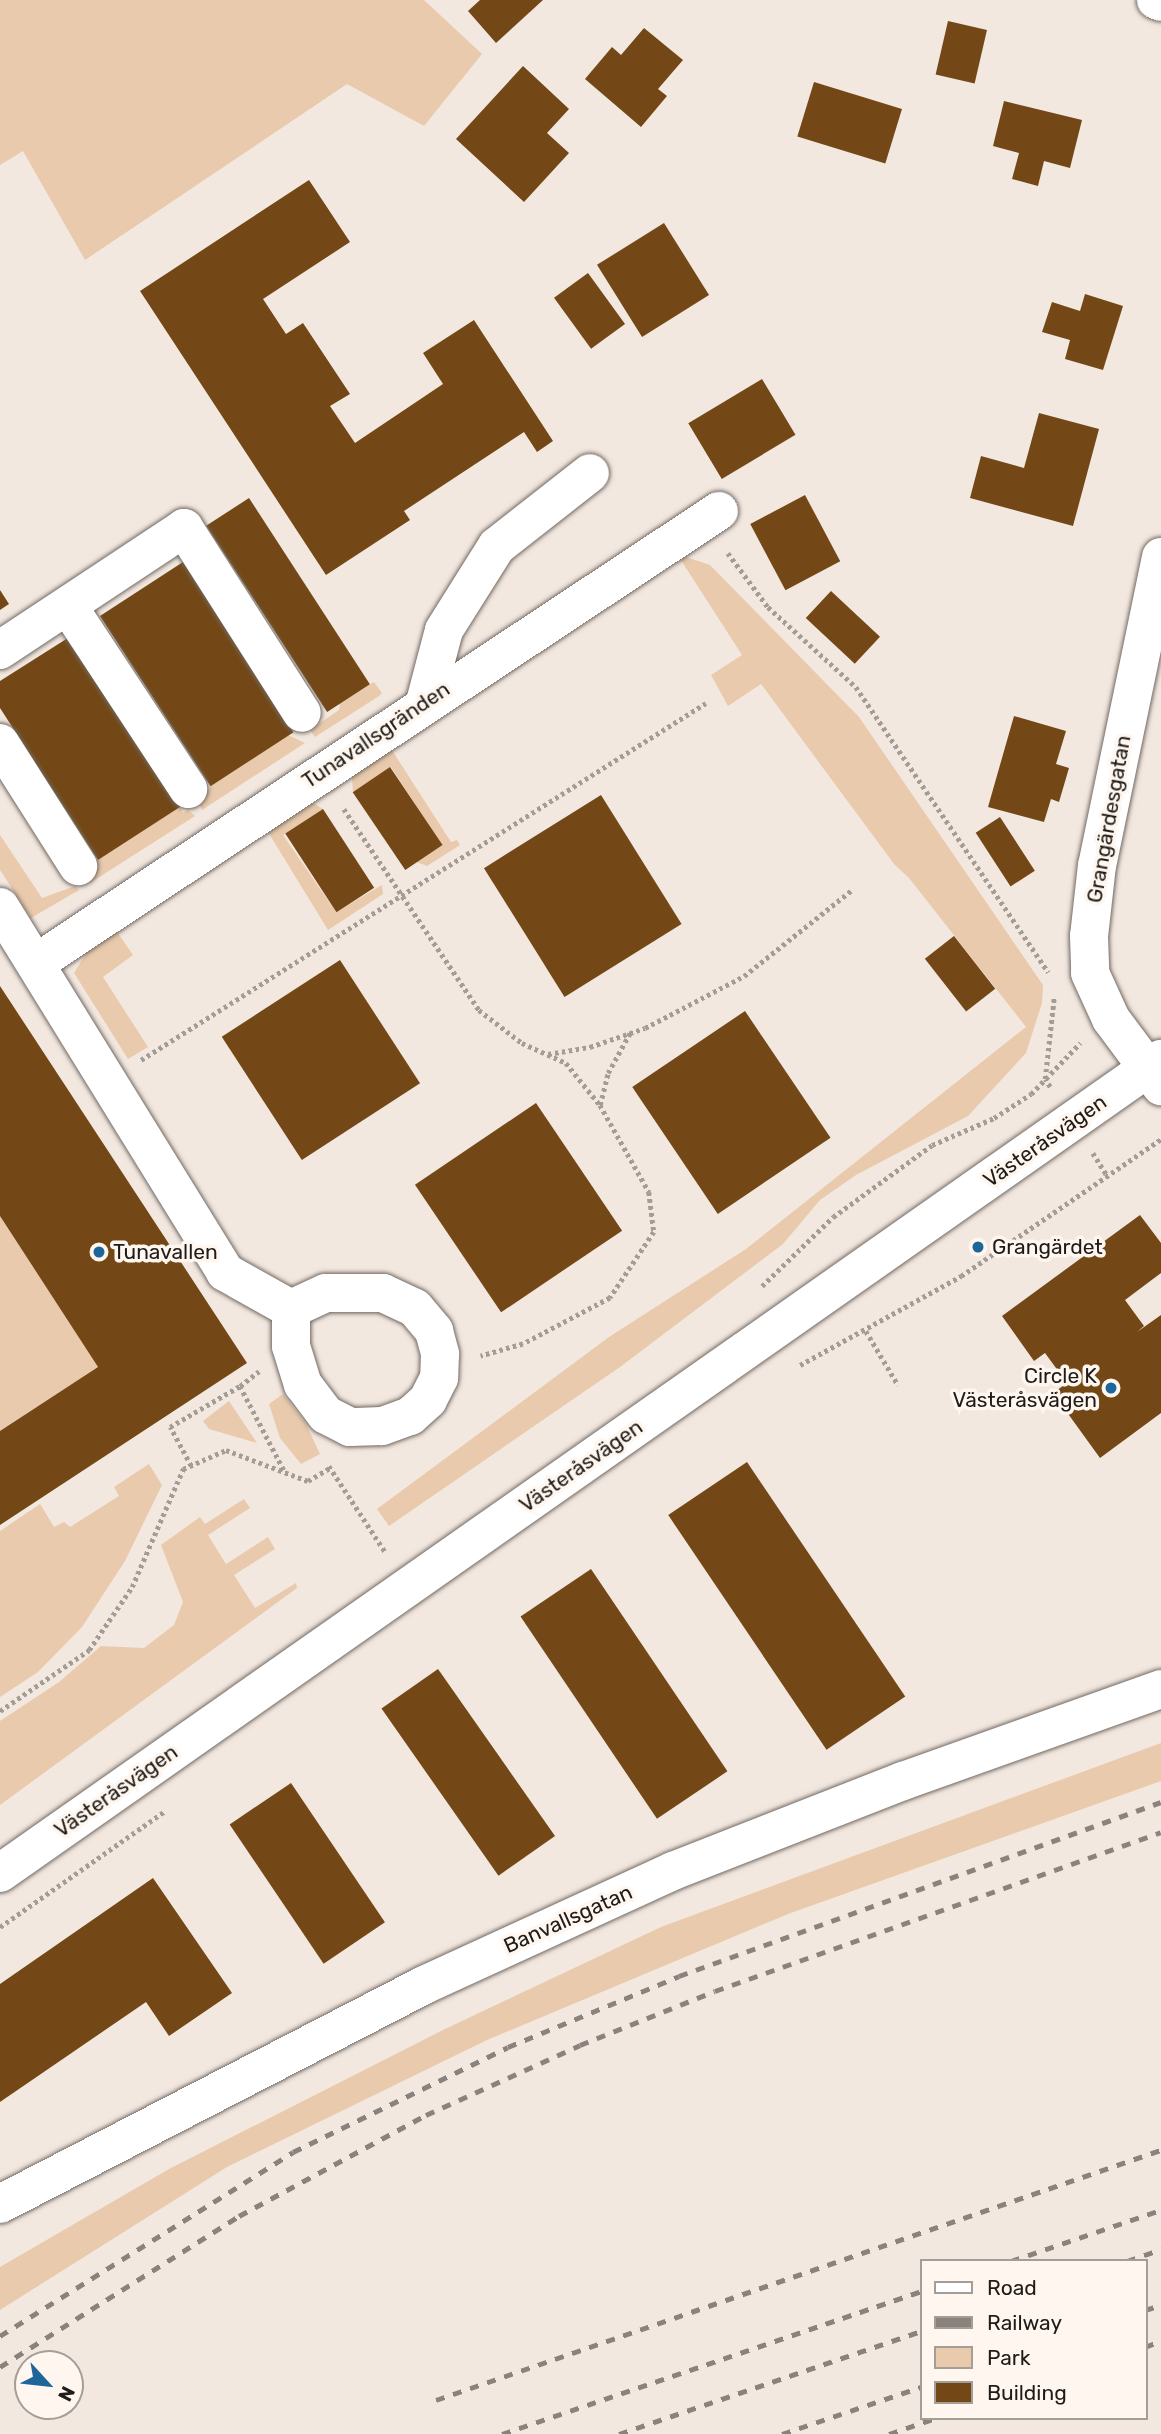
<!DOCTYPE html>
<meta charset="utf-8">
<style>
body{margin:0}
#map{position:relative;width:1161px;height:2434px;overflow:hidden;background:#f2e8e0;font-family:Rubik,sans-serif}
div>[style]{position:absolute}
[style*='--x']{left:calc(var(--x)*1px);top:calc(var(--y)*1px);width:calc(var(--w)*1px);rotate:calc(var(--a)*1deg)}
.green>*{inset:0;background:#e9caac}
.building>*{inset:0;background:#734816;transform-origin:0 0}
.path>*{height:4.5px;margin-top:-2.25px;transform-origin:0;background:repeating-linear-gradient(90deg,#a49d96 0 3.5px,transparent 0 7px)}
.roads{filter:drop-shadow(0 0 2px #726962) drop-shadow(0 0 2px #726962)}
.minor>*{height:38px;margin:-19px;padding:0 19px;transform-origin:19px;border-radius:19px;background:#fff}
.rail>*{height:5px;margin-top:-2.5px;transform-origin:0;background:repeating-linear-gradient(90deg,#89827d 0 9px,transparent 0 18px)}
.dots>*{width:19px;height:19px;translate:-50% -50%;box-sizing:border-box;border:4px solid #fef6ef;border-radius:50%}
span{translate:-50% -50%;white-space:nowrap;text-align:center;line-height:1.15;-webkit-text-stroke:7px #fef6ef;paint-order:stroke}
.street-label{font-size:21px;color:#1e1b18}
.poi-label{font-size:21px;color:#1e1b18}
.left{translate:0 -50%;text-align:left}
.right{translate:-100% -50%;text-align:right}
.legend{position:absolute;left:920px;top:2259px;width:228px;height:161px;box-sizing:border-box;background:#fef6ef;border:2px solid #a49e99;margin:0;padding:9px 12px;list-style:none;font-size:21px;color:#1e1b18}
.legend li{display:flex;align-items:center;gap:14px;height:35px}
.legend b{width:35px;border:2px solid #a49e99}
.north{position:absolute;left:14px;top:2350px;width:70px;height:70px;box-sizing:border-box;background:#fef6ef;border:2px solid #a49e99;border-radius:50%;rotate:117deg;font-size:19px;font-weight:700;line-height:28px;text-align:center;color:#1e1b18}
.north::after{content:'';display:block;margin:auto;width:24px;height:32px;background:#1e6599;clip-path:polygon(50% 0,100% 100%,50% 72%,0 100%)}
</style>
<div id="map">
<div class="green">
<div style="clip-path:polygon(0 0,424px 0,482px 54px,424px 126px,347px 84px,85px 260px,23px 151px,0 165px)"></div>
<div style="clip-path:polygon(677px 554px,710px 565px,859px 717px,1043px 985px,1042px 1003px,1026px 1053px,968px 1116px,856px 1175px,820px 1200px,783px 1244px,620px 1367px,389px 1526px,377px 1509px,609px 1337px,746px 1249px,1026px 1027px,909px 878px,894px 864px,761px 684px,728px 706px,711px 675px,742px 655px)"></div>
<div style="clip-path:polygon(374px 682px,382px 693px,379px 696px,315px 737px,310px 730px,339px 710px,340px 703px)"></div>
<div style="clip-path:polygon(288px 735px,305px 743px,202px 810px,199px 803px,212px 785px)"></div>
<div style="clip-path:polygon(386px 741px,451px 842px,457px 840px,460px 845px,427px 866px,417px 862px,442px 845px,391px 767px,353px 792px,351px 765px)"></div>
<div style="clip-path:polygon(305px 798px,323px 809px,283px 835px,336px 912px,382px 885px,383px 894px,328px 930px,268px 832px)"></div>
<div style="clip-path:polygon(180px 807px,183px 813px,188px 810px,195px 816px,90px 883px,85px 877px,98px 860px)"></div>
<div style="clip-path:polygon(0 835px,42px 898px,75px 886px,79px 890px,31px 918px,0 870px)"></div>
<div style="clip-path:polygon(113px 926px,133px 955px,103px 977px,148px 1047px,128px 1059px,74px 973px,97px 936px)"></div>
<div style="clip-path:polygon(0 1216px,98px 1367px,0 1431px)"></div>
<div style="clip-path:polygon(283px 1394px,306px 1424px,320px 1454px,301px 1464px,280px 1438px,269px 1404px)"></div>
<div style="clip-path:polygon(229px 1401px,257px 1443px,209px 1429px,203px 1421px)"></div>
<div style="clip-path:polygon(149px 1464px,162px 1485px,125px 1561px,82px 1627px,38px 1672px,0 1697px,0 1531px,40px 1504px,54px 1527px,64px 1522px,70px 1527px,119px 1496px,114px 1487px)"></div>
<div style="clip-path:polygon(244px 1499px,250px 1508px,208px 1535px,226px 1564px,268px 1537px,275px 1549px,234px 1575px,255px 1608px,296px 1583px,297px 1588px,0 1805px,0 1721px,59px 1682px,101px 1646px,144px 1648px,174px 1625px,183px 1602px,161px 1545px,200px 1517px,205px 1524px)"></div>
<div style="clip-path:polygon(1161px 1743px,1161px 1781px,788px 1914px,487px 2040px,227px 2167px,0 2310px,0 2267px,169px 2169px,443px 2030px,661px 1927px)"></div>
</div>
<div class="building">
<div style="clip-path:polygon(480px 0,543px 0,496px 43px,468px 11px)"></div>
<div style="left:948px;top:21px;width:40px;height:55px;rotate:13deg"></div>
<div style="clip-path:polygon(644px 28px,683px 60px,658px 89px,667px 96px,641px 127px,585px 79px,612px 47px,621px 55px)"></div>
<div style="clip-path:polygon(523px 66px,569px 109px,547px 133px,569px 153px,524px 202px,456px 139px)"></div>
<div style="left:814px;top:82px;width:92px;height:57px;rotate:17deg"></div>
<div style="clip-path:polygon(1004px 101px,1082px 120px,1070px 168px,1044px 161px,1038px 186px,1012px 179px,1019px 153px,993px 146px)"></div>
<div style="clip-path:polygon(309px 180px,350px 242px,263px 299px,286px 334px,303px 323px,350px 394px,330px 406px,355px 443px,443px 384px,423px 353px,474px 320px,553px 441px,537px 452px,524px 432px,404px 511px,410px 520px,326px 575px,140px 291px)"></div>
<div style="left:664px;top:223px;width:85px;height:79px;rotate:58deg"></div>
<div style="left:588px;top:273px;width:63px;height:42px;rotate:54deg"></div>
<div style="clip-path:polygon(1085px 294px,1123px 306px,1103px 370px,1065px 359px,1070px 340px,1042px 332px,1052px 302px,1080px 311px)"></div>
<div style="left:762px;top:379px;width:65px;height:86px;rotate:59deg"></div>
<div style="clip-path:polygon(1039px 413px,1099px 429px,1073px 526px,970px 498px,981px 456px,1024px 468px)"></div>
<div style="left:805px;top:495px;width:75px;height:62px;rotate:62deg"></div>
<div style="left:249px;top:498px;width:222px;height:51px;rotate:57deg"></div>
<div style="left:183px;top:562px;width:203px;height:99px;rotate:57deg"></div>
<div style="clip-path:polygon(0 590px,9px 604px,0 610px)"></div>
<div style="left:831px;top:591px;width:67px;height:37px;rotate:43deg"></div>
<div style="clip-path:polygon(71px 636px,180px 807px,98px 860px,0 708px,0 681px)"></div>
<div style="clip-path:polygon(1014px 716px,1066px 731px,1056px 764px,1069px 768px,1059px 802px,1051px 799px,1044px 822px,988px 807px)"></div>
<div style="left:390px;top:767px;width:94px;height:45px;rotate:56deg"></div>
<div style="left:601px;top:795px;width:152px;height:138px;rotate:58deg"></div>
<div style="left:323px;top:809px;width:94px;height:45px;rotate:57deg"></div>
<div style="left:1000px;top:817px;width:64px;height:29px;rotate:57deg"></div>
<div style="left:954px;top:936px;width:67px;height:37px;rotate:52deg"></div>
<div style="left:340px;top:960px;width:147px;height:141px;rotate:57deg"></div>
<div style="clip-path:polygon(0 986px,247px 1363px,0 1525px,0 1431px,98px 1367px,0 1216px)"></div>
<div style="left:745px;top:1011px;width:153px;height:136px;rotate:56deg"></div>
<div style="left:536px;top:1103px;width:154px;height:146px;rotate:56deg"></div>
<div style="clip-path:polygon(1140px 1215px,1161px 1243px,1161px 1273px,1125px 1300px,1144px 1326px,1137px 1332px,1161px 1315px,1161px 1413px,1100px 1458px,1053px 1393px,1067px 1383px,1045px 1353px,1034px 1361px,1002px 1316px)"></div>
<div style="left:747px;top:1462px;width:283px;height:95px;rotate:56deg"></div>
<div style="left:591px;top:1569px;width:244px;height:85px;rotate:56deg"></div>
<div style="left:438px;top:1669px;width:204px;height:69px;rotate:55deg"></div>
<div style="left:291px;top:1783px;width:168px;height:74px;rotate:56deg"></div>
<div style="clip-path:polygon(153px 1878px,232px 1993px,169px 2036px,146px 2002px,0 2102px,0 1984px)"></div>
</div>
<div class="path">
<div style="--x:728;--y:553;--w:67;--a:53.5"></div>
<div style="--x:768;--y:607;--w:119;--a:42.3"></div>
<div style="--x:856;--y:687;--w:344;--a:56"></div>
<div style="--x:344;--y:809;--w:242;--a:56.1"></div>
<div style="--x:479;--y:1010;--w:54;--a:37.5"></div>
<div style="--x:522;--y:1043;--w:48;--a:24.4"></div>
<div style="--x:566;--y:1063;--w:54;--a:51"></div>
<div style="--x:600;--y:1105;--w:100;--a:60.6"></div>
<div style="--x:649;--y:1192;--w:40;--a:82.9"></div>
<div style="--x:654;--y:1232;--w:79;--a:123.7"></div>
<div style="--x:610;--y:1298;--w:98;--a:152.1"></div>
<div style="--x:523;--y:1344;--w:44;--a:164.1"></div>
<div style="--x:548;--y:1054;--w:43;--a:-9.5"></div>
<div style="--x:590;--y:1047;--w:58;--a:-19.1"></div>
<div style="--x:645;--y:1028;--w:112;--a:-27.7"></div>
<div style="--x:744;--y:976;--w:139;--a:-38.6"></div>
<div style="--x:141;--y:1060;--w:668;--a:-32.29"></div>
<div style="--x:1050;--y:1087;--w:9;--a:-122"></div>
<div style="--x:1045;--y:1079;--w:82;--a:-83.7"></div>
<div style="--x:600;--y:1105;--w:33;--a:-76"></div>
<div style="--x:608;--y:1073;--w:46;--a:-61.2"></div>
<div style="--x:1093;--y:1153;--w:26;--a:58"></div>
<div style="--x:762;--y:1286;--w:99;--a:-44.2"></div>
<div style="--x:833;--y:1217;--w:122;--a:-36"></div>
<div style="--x:932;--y:1145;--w:68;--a:-23.5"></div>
<div style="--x:994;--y:1118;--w:44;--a:-33"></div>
<div style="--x:1031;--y:1094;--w:71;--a:-46.1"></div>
<div style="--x:866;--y:1331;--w:63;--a:59.3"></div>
<div style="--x:800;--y:1365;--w:184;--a:-28.9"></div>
<div style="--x:961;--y:1276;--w:242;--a:-34.4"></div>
<div style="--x:240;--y:1386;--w:24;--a:-38"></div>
<div style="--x:191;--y:1466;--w:44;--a:-118.3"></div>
<div style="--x:170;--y:1427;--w:81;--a:-30.4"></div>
<div style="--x:240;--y:1386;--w:97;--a:62.4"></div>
<div style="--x:329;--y:1466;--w:104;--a:56.8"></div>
<div style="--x:0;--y:1711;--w:108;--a:-34.4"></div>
<div style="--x:89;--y:1650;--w:76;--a:-55.7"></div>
<div style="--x:132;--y:1587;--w:129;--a:-66.6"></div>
<div style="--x:183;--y:1469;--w:47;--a:-23.8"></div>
<div style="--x:226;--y:1450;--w:88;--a:20.7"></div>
<div style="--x:308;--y:1481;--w:26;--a:-31"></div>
<div style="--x:0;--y:1927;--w:202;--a:-35.1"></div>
</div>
<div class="roads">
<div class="minor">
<div style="--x:1156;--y:0;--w:5;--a:22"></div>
<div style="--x:1161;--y:557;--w:315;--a:101.7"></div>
<div style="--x:1097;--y:865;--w:71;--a:96.4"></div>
<div style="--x:1089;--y:936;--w:37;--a:88"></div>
<div style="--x:1090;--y:973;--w:51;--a:65.5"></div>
<div style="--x:1111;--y:1019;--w:84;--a:53.3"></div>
<div style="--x:68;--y:606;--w:219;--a:56.7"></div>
<div style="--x:0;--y:650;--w:221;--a:-33.5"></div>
<div style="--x:184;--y:528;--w:219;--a:57.5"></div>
<div style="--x:425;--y:702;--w:74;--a:-75.2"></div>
<div style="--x:444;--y:630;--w:99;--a:-57.8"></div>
<div style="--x:497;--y:546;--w:118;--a:-38.1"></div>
<div style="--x:0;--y:743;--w:146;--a:57.6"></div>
<div style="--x:0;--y:907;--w:429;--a:58.3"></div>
<div style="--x:225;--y:1272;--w:76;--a:29.3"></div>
<div style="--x:291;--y:1309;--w:38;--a:-25"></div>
<div style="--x:326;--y:1293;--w:57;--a:0"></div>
<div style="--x:383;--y:1293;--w:35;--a:25"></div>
<div style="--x:415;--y:1308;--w:30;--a:50"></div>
<div style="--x:434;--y:1331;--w:24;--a:75"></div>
<div style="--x:440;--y:1354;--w:24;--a:92"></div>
<div style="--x:439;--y:1378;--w:25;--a:117"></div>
<div style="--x:428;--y:1400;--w:24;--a:138"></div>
<div style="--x:410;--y:1416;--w:30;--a:160"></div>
<div style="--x:382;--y:1426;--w:32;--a:178"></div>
<div style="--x:350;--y:1427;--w:27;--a:-153"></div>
<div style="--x:326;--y:1415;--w:38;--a:-127"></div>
<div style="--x:303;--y:1385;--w:41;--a:-107.1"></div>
<div style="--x:291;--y:1346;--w:37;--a:-90"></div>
<div style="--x:36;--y:963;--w:819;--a:-33.5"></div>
<div style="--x:0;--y:1873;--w:1418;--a:-35.04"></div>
<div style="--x:0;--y:2204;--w:477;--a:-27.3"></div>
<div style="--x:424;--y:1985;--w:274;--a:-24.6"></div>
<div style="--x:673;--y:1871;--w:247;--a:-21.4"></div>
<div style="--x:903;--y:1781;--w:274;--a:-19.6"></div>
</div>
</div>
<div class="rail">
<div style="--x:1011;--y:2261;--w:158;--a:-18.8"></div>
<div style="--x:1127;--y:2261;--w:36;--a:-19"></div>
<div style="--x:1145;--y:2310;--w:17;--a:-17"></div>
<div style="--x:0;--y:2336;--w:346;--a:-32.1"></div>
<div style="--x:293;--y:2152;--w:239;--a:-26"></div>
<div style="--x:508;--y:2047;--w:185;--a:-22.5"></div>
<div style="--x:679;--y:1976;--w:512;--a:-19.85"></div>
<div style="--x:1145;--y:2347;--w:17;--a:-21"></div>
<div style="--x:0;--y:2367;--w:283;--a:-32.3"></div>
<div style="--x:239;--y:2216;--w:213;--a:-28.4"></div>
<div style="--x:426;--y:2115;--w:169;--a:-24.4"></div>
<div style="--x:580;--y:2045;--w:145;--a:-21.8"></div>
<div style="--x:715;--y:1991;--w:473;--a:-19.6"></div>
<div style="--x:436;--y:2400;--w:767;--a:-19.03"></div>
<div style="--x:502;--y:2434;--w:443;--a:-18.8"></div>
<div style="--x:619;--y:2434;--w:319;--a:-18.8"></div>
<div style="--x:782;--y:2434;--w:147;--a:-18.7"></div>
<div style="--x:889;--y:2434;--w:50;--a:-18.8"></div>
</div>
<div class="dots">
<div style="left:978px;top:1247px;background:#1e6599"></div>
<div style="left:99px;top:1252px;background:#1e6599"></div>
<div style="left:1111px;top:1388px;background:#1e6599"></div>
</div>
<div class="street-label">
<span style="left:376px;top:735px;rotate:-34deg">Tunavallsgränden</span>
<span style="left:1109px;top:819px;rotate:-80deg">Grangärdesgatan</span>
<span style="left:1045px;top:1141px;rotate:-35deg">Västeråsvägen</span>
<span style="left:581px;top:1466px;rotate:-35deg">Västeråsvägen</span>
<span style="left:116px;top:1791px;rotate:-35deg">Västeråsvägen</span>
<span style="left:568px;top:1919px;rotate:-24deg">Banvallsgatan</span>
</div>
<div class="poi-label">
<span class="left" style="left:992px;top:1247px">Grangärdet</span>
<span class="left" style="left:113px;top:1252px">Tunavallen</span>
<span class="right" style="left:1097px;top:1388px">Circle K<br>Västeråsvägen</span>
</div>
<ul class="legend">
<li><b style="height:9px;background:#fff"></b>Road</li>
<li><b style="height:9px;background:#89827d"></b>Railway</li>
<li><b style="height:19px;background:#e9caac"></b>Park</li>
<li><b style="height:19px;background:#734816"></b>Building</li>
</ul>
<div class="north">N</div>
</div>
